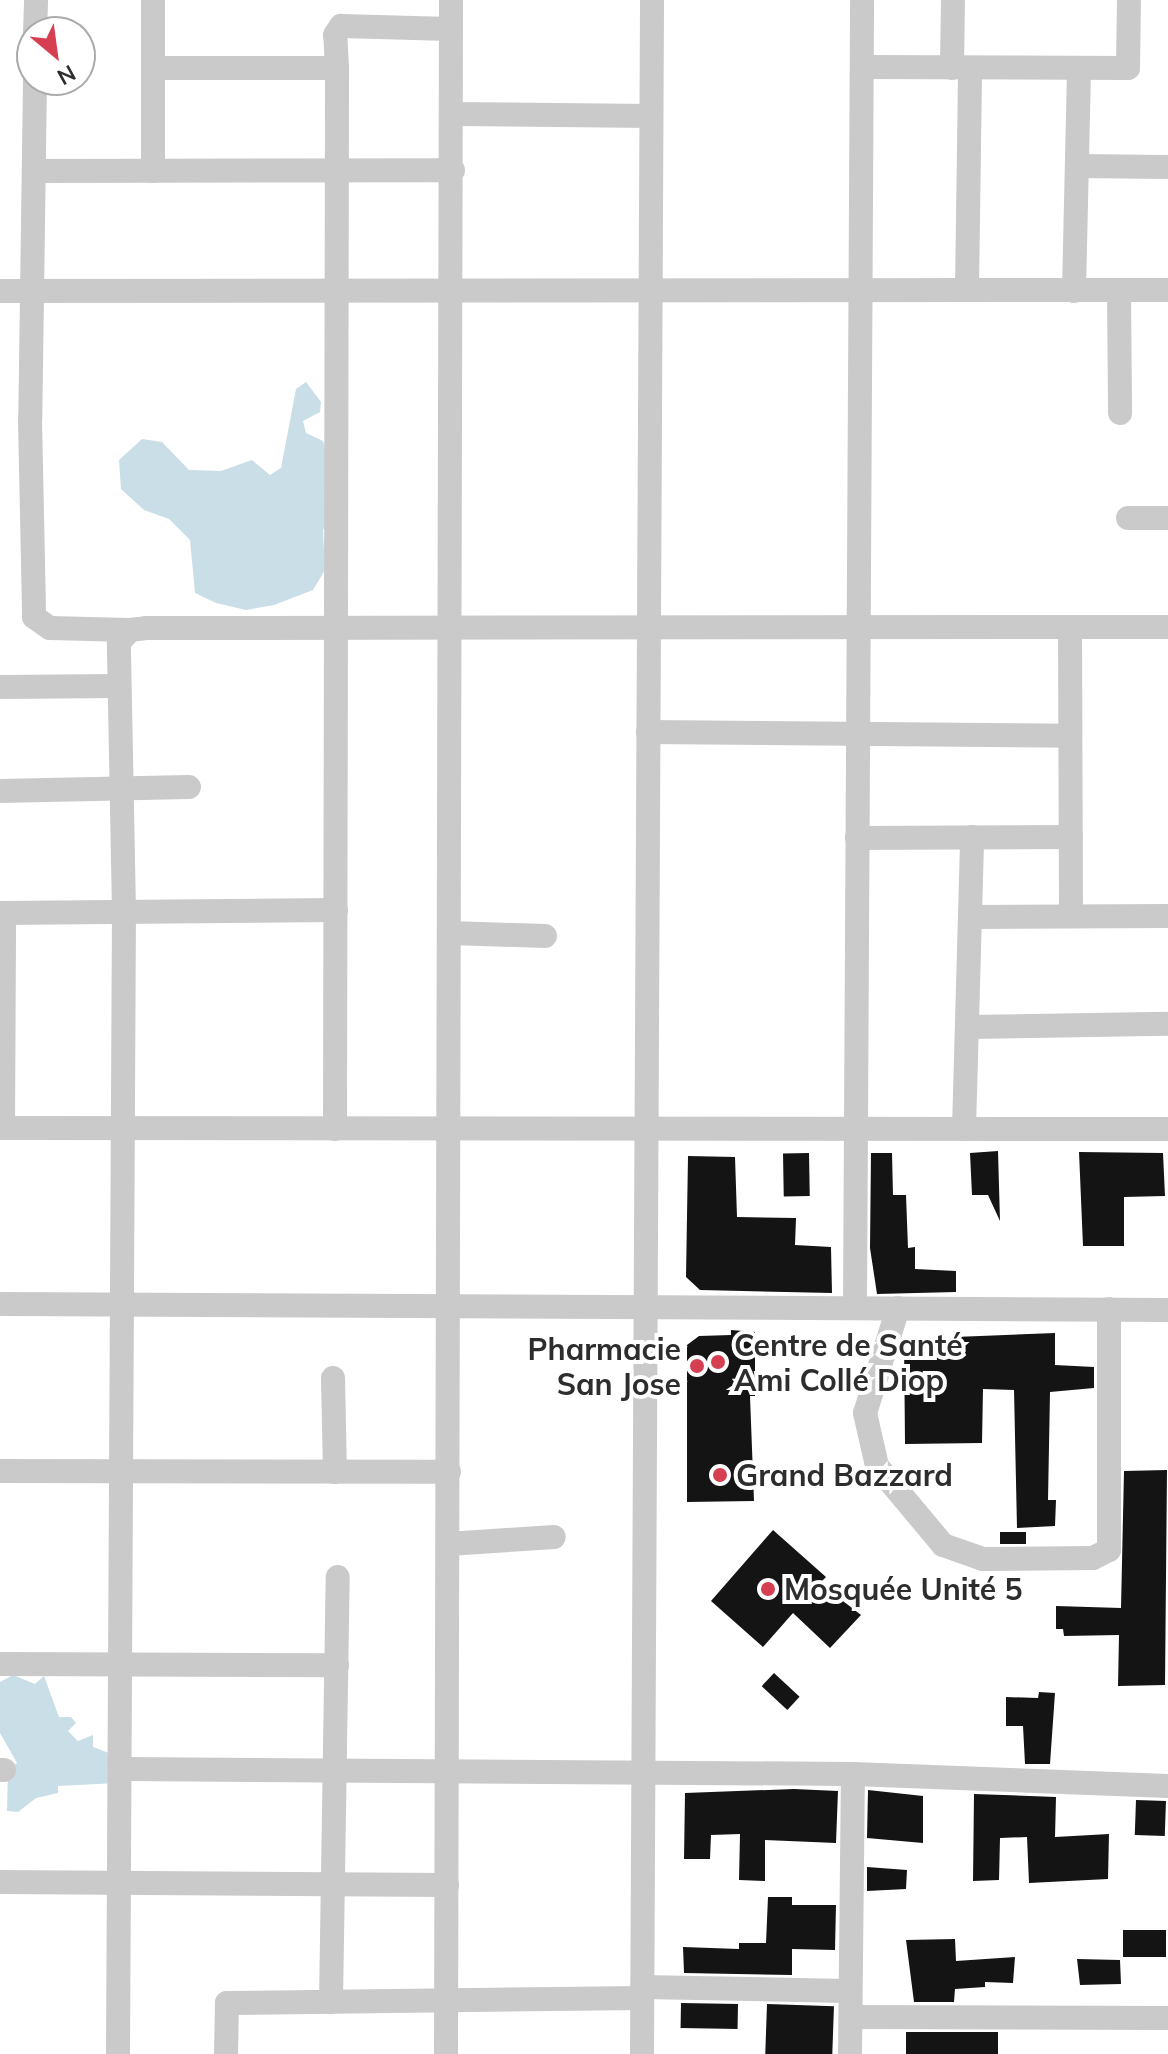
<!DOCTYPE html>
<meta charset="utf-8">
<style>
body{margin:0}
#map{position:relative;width:1168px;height:2054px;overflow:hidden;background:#fff;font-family:Mulish,sans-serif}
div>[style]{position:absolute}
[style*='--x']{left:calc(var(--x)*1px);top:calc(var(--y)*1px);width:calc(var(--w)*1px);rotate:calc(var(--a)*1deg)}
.water>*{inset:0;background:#cadee8}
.building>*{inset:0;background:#141414;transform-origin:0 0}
.minor>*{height:24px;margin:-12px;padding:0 12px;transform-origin:12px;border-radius:12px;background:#cacaca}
.dots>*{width:22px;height:22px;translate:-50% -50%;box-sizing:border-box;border:4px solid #fff;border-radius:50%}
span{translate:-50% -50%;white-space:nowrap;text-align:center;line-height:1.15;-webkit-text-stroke:8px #fff;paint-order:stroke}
.poi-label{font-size:30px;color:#2d2d2d;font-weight:700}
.left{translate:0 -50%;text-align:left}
.right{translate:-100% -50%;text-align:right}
.north{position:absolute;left:16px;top:16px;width:80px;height:80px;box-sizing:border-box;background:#fff;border:2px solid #ababab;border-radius:50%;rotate:151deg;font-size:22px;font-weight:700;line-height:32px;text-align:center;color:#2d2d2d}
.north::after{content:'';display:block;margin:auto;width:28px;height:36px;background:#d63e51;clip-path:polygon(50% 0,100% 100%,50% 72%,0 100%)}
</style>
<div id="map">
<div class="water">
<div style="clip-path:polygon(306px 382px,321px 402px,320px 412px,303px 421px,306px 433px,323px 441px,326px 451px,331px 515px,323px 530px,325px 570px,313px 590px,274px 605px,246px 610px,216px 603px,195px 593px,190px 540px,169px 519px,144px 510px,121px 489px,119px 460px,142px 439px,162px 442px,189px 470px,221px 471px,252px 460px,270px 475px,281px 468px,296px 389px)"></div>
<div style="clip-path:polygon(13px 1675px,35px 1684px,44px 1676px,59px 1717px,71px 1717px,76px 1723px,68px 1731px,78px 1741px,93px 1735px,93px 1747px,114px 1755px,117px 1783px,58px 1786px,58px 1793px,36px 1798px,18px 1812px,7px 1811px,8px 1769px,17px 1763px,0 1733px,0 1682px)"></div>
</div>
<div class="building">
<div style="clip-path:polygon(998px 1151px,1000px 1221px,988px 1195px,972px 1195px,970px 1153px)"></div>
<div style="clip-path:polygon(1079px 1152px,1163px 1153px,1165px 1196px,1124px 1197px,1124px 1246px,1083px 1246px)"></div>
<div style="left:809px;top:1153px;width:43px;height:26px;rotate:89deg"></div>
<div style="clip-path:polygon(871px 1153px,892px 1153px,893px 1195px,906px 1195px,908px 1248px,915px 1247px,915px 1269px,956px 1271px,956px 1292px,877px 1294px,870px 1248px)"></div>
<div style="clip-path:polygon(688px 1156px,735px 1157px,737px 1217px,796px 1218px,795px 1245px,831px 1247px,832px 1293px,700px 1290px,686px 1277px)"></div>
<div style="clip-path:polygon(731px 1330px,755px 1332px,755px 1396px,750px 1396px,754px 1501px,687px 1502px,687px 1345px,699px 1336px,731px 1335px)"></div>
<div style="clip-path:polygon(1055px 1333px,1055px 1365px,1094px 1367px,1094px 1388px,1050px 1392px,1048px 1500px,1056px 1500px,1055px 1526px,1017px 1528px,1014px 1390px,983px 1389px,982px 1443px,905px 1444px,904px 1339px)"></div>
<div style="clip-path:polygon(1167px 1470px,1165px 1685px,1118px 1686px,1119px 1635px,1064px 1636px,1063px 1629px,1056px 1629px,1056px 1606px,1121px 1608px,1124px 1471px)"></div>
<div style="clip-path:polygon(773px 1530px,826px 1577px,820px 1583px,861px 1615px,830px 1648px,793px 1613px,763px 1647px,711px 1601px)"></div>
<div style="left:1026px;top:1532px;width:12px;height:26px;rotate:90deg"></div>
<div style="left:774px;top:1673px;width:35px;height:18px;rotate:43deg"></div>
<div style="clip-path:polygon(1039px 1692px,1055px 1693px,1050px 1764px,1025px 1764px,1023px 1726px,1006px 1726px,1006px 1697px,1038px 1698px)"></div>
<div style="clip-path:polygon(794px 1789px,838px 1791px,836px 1843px,765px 1840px,765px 1881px,739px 1880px,740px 1834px,711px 1835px,710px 1859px,684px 1859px,685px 1793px)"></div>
<div style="clip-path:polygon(868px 1790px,923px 1796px,923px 1843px,867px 1838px)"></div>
<div style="clip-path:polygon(974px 1794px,1056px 1797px,1055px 1837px,1109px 1834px,1108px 1879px,1029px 1883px,1027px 1837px,1000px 1838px,999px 1880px,973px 1881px)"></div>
<div style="left:1136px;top:1800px;width:30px;height:35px;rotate:2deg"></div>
<div style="clip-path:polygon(867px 1867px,907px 1870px,906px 1889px,867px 1891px)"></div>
<div style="clip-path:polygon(768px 1897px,792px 1897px,792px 1905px,836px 1905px,835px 1950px,792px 1949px,792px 1975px,684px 1973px,683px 1947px,739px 1949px,739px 1943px,766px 1943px)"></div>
<div style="left:1123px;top:1930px;width:43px;height:27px"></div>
<div style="clip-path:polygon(955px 1939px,956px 1961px,1015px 1957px,1013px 1983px,985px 1982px,985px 1987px,955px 1989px,954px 2002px,914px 2002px,906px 1940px)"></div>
<div style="clip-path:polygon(1077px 1959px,1120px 1960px,1121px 1984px,1080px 1985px)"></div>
<div style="left:681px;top:2003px;width:57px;height:25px;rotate:1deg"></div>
<div style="left:767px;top:2004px;width:67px;height:50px;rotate:2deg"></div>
<div style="left:906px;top:2032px;width:92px;height:22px"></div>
</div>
<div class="minor">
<div style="--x:35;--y:32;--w:32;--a:-88"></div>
<div style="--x:862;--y:67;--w:266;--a:0.2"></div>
<div style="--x:1128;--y:68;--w:68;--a:-89.2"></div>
<div style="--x:153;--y:68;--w:184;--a:0"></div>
<div style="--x:337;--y:68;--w:33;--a:-93"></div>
<div style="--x:335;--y:35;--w:11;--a:-56"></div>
<div style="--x:341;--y:26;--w:109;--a:1.6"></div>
<div style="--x:952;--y:68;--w:68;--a:-89.2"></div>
<div style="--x:35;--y:80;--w:339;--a:90.8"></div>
<div style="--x:30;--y:419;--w:198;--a:88.8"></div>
<div style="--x:34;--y:617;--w:19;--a:35"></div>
<div style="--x:50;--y:628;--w:80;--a:1.4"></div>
<div style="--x:454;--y:114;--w:197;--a:0.6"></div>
<div style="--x:1077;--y:166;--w:91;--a:0.6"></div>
<div style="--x:34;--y:171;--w:419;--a:-0.1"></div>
<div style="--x:153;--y:171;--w:171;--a:-90"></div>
<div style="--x:967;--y:290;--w:222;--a:-89.2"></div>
<div style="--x:1119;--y:290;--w:123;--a:89.5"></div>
<div style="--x:0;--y:291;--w:1168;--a:-0.05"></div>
<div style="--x:1074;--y:291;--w:223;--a:-88.7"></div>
<div style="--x:1128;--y:518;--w:40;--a:0"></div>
<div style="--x:1070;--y:627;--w:289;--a:89.8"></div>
<div style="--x:0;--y:687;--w:118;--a:-0.5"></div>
<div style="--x:648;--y:732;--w:422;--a:0.5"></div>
<div style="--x:0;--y:791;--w:189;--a:-1.2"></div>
<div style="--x:857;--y:838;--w:214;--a:-0.3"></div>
<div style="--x:0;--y:913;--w:336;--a:-0.5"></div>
<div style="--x:971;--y:917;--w:197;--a:-0.3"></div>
<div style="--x:450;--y:933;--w:95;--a:1.8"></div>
<div style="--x:968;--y:1027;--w:200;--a:-0.9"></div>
<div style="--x:0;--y:1128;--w:1168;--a:0.05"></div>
<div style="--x:3;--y:1128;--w:215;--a:-89.7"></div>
<div style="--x:335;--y:1129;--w:1061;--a:-89.89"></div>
<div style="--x:964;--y:1129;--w:292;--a:-88.4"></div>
<div style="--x:0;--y:1304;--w:1168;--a:0.29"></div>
<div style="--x:855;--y:1308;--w:1308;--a:-89.69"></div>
<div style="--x:898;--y:1308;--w:110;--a:107.4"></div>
<div style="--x:865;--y:1413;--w:54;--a:77.2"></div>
<div style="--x:877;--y:1466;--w:103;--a:50.1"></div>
<div style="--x:943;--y:1545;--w:42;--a:19.3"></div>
<div style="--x:983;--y:1559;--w:110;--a:-0.5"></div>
<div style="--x:1093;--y:1558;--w:18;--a:-27"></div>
<div style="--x:1109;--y:1550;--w:241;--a:-90"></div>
<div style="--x:333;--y:1378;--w:94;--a:88.8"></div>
<div style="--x:0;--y:1471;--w:449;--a:0.1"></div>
<div style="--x:448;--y:1544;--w:106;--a:-3.8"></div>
<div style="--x:0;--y:1664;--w:337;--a:0.2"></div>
<div style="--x:121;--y:1769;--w:732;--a:0.39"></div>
<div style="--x:853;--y:1774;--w:315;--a:2.2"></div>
<div style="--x:0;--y:1770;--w:4;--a:0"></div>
<div style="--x:0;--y:1882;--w:447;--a:0.4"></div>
<div style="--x:642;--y:1987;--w:205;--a:1.1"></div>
<div style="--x:331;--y:2002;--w:425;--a:-89.1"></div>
<div style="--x:852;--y:2017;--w:316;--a:0.2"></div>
<div style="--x:118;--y:2054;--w:1142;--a:-89.7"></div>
<div style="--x:124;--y:912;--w:270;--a:-91.1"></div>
<div style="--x:119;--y:642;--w:16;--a:-47"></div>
<div style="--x:130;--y:630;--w:16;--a:-7"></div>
<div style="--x:146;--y:628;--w:1022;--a:-0.06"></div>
<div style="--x:226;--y:2054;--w:51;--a:-88.9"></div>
<div style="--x:227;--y:2003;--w:415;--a:-0.7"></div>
<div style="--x:446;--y:2054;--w:2054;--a:-89.86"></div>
<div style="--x:642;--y:2054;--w:2054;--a:-89.72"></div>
<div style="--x:850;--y:2054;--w:280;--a:-89.4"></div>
</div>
<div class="dots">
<div style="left:718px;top:1362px;background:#d63e51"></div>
<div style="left:697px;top:1366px;background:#d63e51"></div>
<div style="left:720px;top:1475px;background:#d63e51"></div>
<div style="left:768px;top:1589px;background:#d63e51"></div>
</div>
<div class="poi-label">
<span class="left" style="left:734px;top:1362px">Centre de Santé<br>Ami Collé Diop</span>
<span class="right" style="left:681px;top:1366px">Pharmacie<br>San Jose</span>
<span class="left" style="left:736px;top:1475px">Grand Bazzard</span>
<span class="left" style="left:784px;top:1589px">Mosquée Unité 5</span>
</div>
<div class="north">N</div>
</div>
